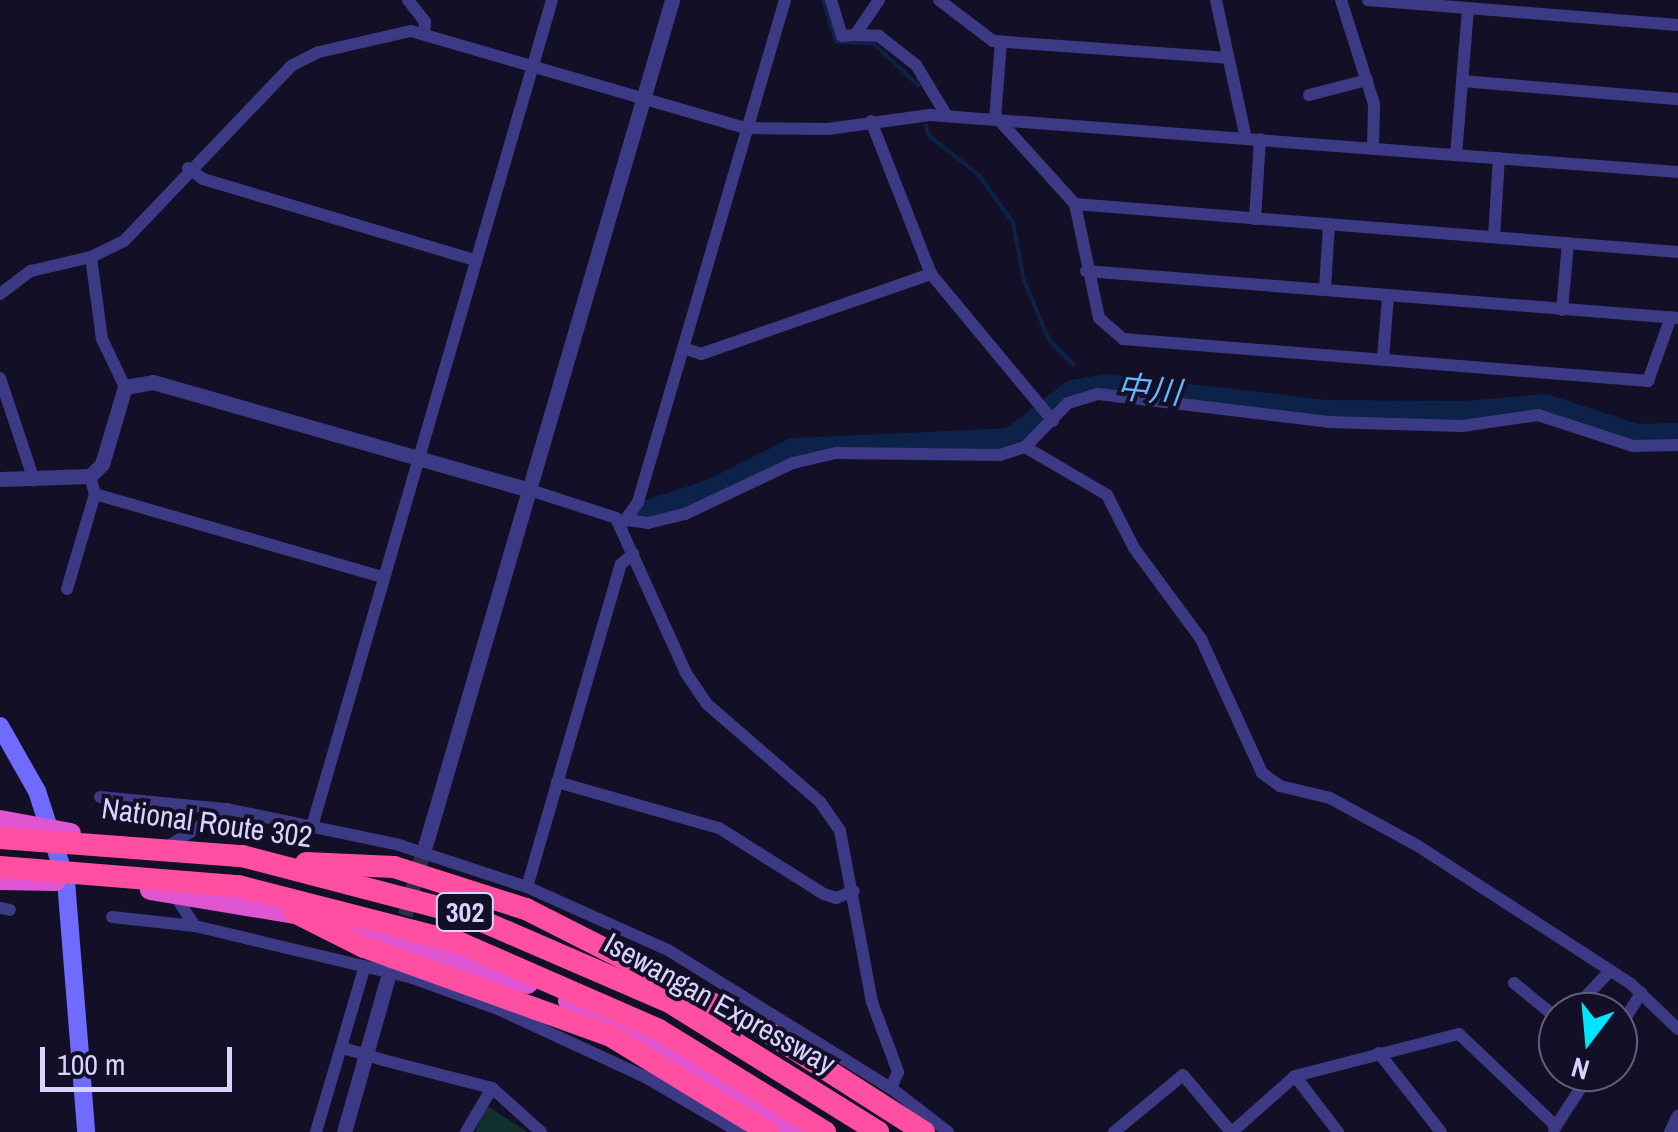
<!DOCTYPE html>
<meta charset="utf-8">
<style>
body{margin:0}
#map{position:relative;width:1678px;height:1132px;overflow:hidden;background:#130f26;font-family:"Archivo Narrow","Noto Sans JP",sans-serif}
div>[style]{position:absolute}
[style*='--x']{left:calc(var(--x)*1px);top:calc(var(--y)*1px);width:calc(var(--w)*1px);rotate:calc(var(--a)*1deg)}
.green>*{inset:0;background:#12302f}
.stream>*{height:4px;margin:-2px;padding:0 2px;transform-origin:2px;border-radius:2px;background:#0c2248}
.river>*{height:22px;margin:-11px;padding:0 11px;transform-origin:11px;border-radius:11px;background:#0c2248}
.tertiary-tunnel>*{height:15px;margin-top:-7.5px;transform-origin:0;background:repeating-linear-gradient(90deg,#312d47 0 15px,transparent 0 23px)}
.minor>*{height:12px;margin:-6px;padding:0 6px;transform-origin:6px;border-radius:6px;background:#3d3a85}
.tertiary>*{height:15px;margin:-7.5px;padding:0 7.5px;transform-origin:7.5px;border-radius:7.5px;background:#3d3a85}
.secondary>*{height:18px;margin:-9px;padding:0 9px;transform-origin:9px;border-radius:9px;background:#6f6bff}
.trunk>*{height:20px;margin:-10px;padding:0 10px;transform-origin:10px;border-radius:10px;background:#e055d1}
.motorway>*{height:22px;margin:-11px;padding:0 11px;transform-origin:11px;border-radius:11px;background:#ff4fa3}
.minor-bridge>*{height:12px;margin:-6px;padding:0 6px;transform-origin:6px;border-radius:6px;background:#3d3a85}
.motorway-bridge>*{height:22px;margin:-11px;padding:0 11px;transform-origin:11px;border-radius:11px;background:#ff4fa3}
span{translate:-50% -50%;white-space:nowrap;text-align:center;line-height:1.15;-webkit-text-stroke:8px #130f26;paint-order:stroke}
.shield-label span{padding:2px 8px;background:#130f26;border:2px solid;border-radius:8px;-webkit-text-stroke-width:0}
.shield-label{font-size:28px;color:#d9d4ff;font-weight:700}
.street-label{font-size:30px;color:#d9d4ff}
.water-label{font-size:32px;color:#62b6ff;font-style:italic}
.north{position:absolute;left:1538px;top:992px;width:100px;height:100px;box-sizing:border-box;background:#130f26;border:2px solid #625e7d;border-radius:50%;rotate:196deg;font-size:28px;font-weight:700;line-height:40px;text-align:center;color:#d9d4ff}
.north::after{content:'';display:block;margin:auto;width:35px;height:45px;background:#00e5ff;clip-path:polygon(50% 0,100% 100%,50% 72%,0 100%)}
.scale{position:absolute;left:40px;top:1047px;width:192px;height:45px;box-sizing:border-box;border:5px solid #d9d4ff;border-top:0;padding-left:12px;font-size:30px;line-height:35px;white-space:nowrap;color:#d9d4ff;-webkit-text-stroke:8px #130f26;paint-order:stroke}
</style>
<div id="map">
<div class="green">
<div style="clip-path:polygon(487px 1106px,525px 1130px,526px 1132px,475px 1132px)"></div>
</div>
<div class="stream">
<div style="--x:823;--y:0;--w:44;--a:72.8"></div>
<div style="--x:836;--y:42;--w:37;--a:2"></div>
<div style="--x:873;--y:43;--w:62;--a:43"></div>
<div style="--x:926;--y:125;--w:11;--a:75"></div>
<div style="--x:929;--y:136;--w:63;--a:38"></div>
<div style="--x:979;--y:175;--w:59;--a:54.7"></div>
<div style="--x:1013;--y:223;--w:58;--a:79.1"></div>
<div style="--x:1024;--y:280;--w:65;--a:67.4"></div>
<div style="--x:1049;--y:340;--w:35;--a:45"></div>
</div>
<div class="river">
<div style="--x:645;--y:512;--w:67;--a:-18.2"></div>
<div style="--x:709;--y:491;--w:94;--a:-26.6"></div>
<div style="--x:793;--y:449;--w:217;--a:-2.6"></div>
<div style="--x:1010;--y:439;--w:78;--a:-37.7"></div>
<div style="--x:1072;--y:391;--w:34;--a:-10"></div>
<div style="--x:1105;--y:385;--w:222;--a:6.7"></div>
<div style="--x:1325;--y:411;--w:139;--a:0.4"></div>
<div style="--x:1464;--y:412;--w:81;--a:-4.9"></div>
<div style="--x:1545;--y:405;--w:96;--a:18.2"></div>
<div style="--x:1636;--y:435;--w:42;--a:-1.4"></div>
</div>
<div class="tertiary-tunnel">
<div style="--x:399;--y:937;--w:98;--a:-74"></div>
</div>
<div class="minor">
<div style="--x:408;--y:0;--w:28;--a:52"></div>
<div style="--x:425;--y:22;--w:12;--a:95"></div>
<div style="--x:831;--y:0;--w:38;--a:73"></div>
<div style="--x:842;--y:36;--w:13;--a:-4"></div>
<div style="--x:879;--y:0;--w:42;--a:124.4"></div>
<div style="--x:855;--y:35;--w:24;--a:2"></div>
<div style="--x:879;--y:36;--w:47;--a:38.1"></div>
<div style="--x:916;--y:65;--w:60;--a:58.7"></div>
<div style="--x:939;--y:0;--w:68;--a:37.2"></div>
<div style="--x:993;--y:41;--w:236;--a:4.1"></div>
<div style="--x:1216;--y:0;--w:142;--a:77.8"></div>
<div style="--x:1341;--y:0;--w:109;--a:72.4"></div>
<div style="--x:1374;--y:104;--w:45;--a:91.3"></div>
<div style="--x:1368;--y:0;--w:311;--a:4.6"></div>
<div style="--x:1462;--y:81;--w:217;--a:4.8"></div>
<div style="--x:1309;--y:95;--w:60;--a:-14.5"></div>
<div style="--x:995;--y:119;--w:78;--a:-85.6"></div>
<div style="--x:998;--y:119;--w:115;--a:47.8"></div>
<div style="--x:1075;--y:204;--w:116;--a:78.1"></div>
<div style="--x:1099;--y:318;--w:32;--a:41"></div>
<div style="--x:1123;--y:339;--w:527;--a:4.57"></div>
<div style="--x:1648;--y:381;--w:68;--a:-70.2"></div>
<div style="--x:871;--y:121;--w:164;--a:68.6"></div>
<div style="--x:931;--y:274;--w:191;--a:50.3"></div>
<div style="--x:1456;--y:155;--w:147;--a:-85.3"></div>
<div style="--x:188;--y:168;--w:19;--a:36"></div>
<div style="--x:203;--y:179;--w:284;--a:16.6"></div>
<div style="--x:1075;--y:204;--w:605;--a:4.55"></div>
<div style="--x:1255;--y:219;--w:80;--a:-86.4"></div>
<div style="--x:1494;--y:237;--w:79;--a:-86.4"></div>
<div style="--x:91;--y:257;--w:83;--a:82.4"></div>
<div style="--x:102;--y:339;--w:53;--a:64.4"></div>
<div style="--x:1086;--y:271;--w:593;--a:4.55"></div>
<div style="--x:1325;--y:288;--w:63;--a:-86.4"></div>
<div style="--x:0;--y:294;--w:39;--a:-37"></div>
<div style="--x:31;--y:271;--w:62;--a:-13.1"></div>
<div style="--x:91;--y:257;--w:37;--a:-26"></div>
<div style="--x:124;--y:241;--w:242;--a:-46.3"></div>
<div style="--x:291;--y:66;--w:31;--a:-27"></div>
<div style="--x:319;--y:52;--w:94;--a:-12.9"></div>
<div style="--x:411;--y:31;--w:348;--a:16.2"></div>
<div style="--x:745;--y:128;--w:83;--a:0.7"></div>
<div style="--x:828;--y:129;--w:103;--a:-7.8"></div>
<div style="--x:930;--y:115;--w:750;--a:4.36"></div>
<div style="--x:1562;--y:310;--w:67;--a:-84.9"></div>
<div style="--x:683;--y:348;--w:19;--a:18"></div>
<div style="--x:701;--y:354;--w:244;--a:-19.2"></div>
<div style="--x:1383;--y:359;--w:64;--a:-85.5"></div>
<div style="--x:0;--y:378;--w:108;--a:71.6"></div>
<div style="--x:1025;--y:447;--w:95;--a:30.3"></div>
<div style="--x:1107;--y:495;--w:59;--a:63"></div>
<div style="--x:1134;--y:548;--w:113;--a:53.6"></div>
<div style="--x:1201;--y:639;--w:147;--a:65.5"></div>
<div style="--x:1262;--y:773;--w:22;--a:36"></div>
<div style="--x:1280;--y:786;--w:51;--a:13.5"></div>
<div style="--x:1330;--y:798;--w:100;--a:28.6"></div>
<div style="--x:1418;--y:846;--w:254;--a:32.9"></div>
<div style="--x:1631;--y:984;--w:65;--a:43.8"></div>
<div style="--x:530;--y:490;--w:90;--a:18"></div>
<div style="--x:616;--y:518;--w:170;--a:65.7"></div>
<div style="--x:686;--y:673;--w:37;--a:56"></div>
<div style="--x:707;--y:704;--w:150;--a:40.9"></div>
<div style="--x:820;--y:802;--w:35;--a:55"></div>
<div style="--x:840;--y:831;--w:174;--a:79.4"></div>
<div style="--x:872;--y:1002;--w:75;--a:69.6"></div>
<div style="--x:898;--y:1072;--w:17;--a:114"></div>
<div style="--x:95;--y:494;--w:300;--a:16.1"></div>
<div style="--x:627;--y:520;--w:21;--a:8"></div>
<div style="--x:648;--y:523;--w:38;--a:-14"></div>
<div style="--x:685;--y:514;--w:119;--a:-25.3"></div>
<div style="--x:793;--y:463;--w:44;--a:-13.1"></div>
<div style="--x:836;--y:453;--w:164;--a:0.7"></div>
<div style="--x:1000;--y:455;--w:26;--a:-18"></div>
<div style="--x:1025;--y:447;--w:62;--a:-45.7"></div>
<div style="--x:1068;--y:403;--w:31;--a:-17"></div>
<div style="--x:1098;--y:394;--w:232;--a:6.9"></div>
<div style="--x:1328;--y:422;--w:134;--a:1.7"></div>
<div style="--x:1462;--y:426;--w:77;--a:-8.2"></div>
<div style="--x:1538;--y:415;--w:100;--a:18.1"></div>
<div style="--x:1633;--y:446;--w:45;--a:-1.3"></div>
<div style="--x:623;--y:523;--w:26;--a:-54"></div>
<div style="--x:638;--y:502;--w:523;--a:-73.68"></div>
<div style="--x:67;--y:589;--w:99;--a:-73.6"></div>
<div style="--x:95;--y:494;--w:19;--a:-106"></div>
<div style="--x:557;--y:782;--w:168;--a:15.9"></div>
<div style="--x:719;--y:828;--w:124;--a:32.2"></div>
<div style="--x:824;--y:894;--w:13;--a:18"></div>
<div style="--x:836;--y:898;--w:19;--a:-21"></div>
<div style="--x:100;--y:797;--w:125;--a:5.5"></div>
<div style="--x:313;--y:823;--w:857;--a:-73.81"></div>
<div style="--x:173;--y:843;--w:64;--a:-32.2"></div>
<div style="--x:227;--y:809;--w:176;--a:11.8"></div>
<div style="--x:399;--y:845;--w:135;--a:18.2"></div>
<div style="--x:527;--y:887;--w:154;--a:24.1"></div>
<div style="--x:668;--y:950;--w:262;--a:31.8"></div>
<div style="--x:891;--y:1088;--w:72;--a:37.7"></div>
<div style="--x:527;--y:887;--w:336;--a:-73.8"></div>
<div style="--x:621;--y:564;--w:16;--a:-40"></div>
<div style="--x:174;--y:894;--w:38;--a:57"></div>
<div style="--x:195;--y:926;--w:224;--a:13.4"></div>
<div style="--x:413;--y:978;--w:90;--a:20"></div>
<div style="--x:498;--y:1009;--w:164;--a:24.8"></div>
<div style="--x:647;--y:1078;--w:107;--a:30.4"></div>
<div style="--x:0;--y:908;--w:10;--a:11"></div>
<div style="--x:112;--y:917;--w:83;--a:6.2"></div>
<div style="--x:1514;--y:983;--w:57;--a:39.3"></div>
<div style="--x:1571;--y:1012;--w:57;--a:-46.4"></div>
<div style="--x:1618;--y:1030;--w:44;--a:-58.1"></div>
<div style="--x:1379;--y:1053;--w:100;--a:51.9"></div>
<div style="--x:383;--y:1060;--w:113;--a:14.4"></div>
<div style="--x:492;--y:1088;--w:66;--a:41.9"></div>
<div style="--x:1295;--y:1076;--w:71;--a:52.5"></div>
<div style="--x:1554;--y:1129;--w:68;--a:-57"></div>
<div style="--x:316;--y:1132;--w:173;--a:-73.6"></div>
<div style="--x:466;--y:1132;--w:51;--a:-59.4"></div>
<div style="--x:1114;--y:1132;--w:89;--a:-39.6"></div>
<div style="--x:1183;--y:1075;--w:75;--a:49.9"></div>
<div style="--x:1232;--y:1132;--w:84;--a:-41.6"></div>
<div style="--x:1295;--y:1076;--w:169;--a:-14.4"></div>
<div style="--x:1459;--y:1034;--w:134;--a:43.5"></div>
</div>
<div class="tertiary">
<div style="--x:0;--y:479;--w:90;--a:-1.9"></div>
<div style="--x:90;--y:476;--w:17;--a:-45"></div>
<div style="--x:102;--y:464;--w:80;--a:-73.4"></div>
<div style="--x:125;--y:387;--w:28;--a:-10"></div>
<div style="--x:153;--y:382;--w:392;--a:16"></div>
<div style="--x:426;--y:843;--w:878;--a:-73.73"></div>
<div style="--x:344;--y:1132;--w:158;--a:-74.2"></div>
<div style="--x:1671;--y:1132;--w:17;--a:-65"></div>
</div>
<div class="secondary">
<div style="--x:0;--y:726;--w:75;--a:60.4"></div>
<div style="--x:37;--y:791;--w:95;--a:72.1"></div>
<div style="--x:66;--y:881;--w:252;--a:85.4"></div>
</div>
<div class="trunk">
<div style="--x:0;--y:820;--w:72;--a:10.4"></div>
<div style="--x:0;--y:880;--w:56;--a:1"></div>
<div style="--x:150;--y:890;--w:172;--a:9.4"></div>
<div style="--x:320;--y:918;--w:218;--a:17.6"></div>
<div style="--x:568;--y:1001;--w:263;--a:29.9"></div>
</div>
<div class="motorway">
<div style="--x:306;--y:863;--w:88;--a:2.6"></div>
<div style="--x:394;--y:867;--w:139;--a:17.7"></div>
<div style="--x:526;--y:909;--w:266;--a:26.9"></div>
<div style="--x:763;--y:1029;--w:191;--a:32.6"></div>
<div style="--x:294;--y:912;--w:78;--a:26.6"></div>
<div style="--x:364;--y:947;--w:263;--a:19.8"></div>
<div style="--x:611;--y:1036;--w:184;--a:31.4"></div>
</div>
<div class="minor-bridge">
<div style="--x:343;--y:1048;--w:42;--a:16.7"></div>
</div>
<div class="motorway-bridge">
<div style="--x:0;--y:838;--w:243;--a:4.3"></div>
<div style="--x:242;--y:856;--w:234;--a:14.6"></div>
<div style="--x:468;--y:915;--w:221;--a:23.4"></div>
<div style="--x:671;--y:1003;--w:244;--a:31.9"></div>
<div style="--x:0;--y:867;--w:239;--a:4.6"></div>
<div style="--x:238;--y:886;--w:229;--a:14.4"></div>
<div style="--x:460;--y:943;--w:217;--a:23.6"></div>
<div style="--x:659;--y:1030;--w:195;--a:31.6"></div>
</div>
<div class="shield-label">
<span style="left:465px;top:912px">302</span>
</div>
<div class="street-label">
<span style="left:207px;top:822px;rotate:8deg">National Route 302</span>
<span style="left:720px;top:1003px;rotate:29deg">Isewangan Expressway</span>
</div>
<div class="water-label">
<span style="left:1149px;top:390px;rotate:6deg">中川</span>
</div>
<div class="north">N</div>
<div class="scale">100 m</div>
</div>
